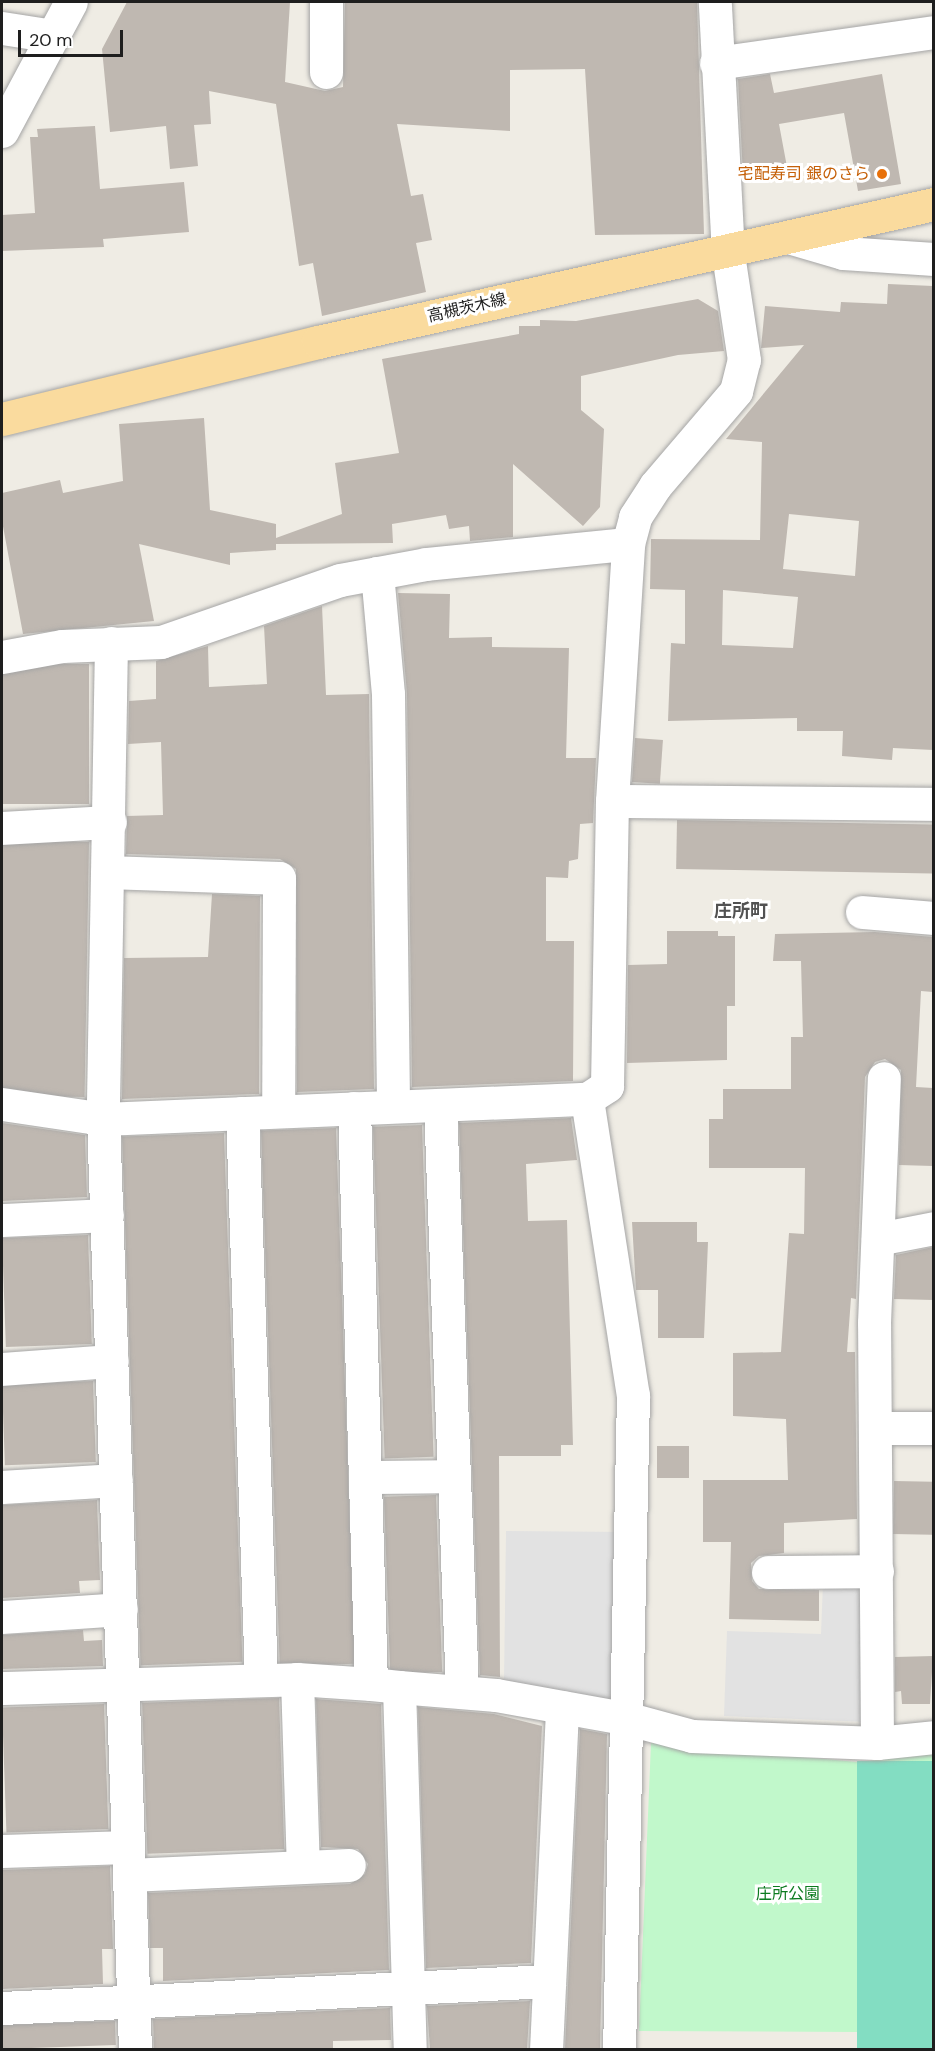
<!DOCTYPE html>
<meta charset="utf-8">
<style>
body{margin:0}
#map{position:relative;width:935px;height:2051px;overflow:hidden;background:#efece4;font-family:"DM Sans","Noto Sans JP",sans-serif}
div>[style]{position:absolute}
[style*='--x']{left:calc(var(--x)*1px);top:calc(var(--y)*1px);width:calc(var(--w)*1px);rotate:calc(var(--a)*1deg)}
.park>*{inset:0;background:#c1f8cb}
.pitch>*{inset:0;background:#83ddc2;transform-origin:0 0}
.parking>*{inset:0;background:#e2e2e2}
.building>*{inset:0;background:#bfb8b1;transform-origin:0 0}
.roads{filter:drop-shadow(0 0 2px #a5a5a5) drop-shadow(0 0 2px #a5a5a5)}
.minor>*{height:33px;margin:-16.5px;padding:0 16.5px;transform-origin:16.5px;border-radius:16.5px;background:#fff}
.major>*{height:33px;margin:-16.5px;padding:0 16.5px;transform-origin:16.5px;border-radius:16.5px;background:#fadb9e}
.dots>*{width:16px;height:16px;translate:-50% -50%;box-sizing:border-box;border:3px solid #fff;border-radius:50%}
span{translate:-50% -50%;white-space:nowrap;text-align:center;line-height:1.15;-webkit-text-stroke:6px #fff;paint-order:stroke}
.food-label{font-size:16px;color:#c56008}
.right{translate:-100% -50%;text-align:right}
.street-label{font-size:16px;color:#1e1e1e}
.park-label{font-size:16px;color:#0d7b20}
.neighbourhood-label{font-size:18px;color:#515151;font-weight:700}
.frame{position:absolute;inset:0;border:3px solid #1e1e1e;pointer-events:none}
.scale{position:absolute;left:18px;top:30px;width:105px;height:27px;box-sizing:border-box;border:3px solid #1e1e1e;border-top:0;padding-left:8px;font-size:18px;line-height:21px;white-space:nowrap;color:#1e1e1e;-webkit-text-stroke:4px #fff;paint-order:stroke}
</style>
<div id="map">
<div class="park">
<div style="clip-path:polygon(651px 1743px,857px 1762px,933px 1754px,933px 2049px,858px 2049px,858px 2032px,639px 2031px)"></div>
</div>
<div class="pitch">
<div style="left:933px;top:1761px;width:288px;height:76px;rotate:90deg"></div>
</div>
<div class="parking">
<div style="clip-path:polygon(506px 1531px,626px 1532px,618px 1701px,504px 1681px)"></div>
<div style="clip-path:polygon(823px 1583px,871px 1585px,867px 1722px,724px 1716px,727px 1631px,821px 1634px)"></div>
</div>
<div class="building">
<div style="clip-path:polygon(127px 2px,290px 2px,285px 82px,325px 91px,343px 87px,345px 2px,697px 2px,704px 234px,595px 235px,585px 69px,510px 70px,510px 131px,397px 124px,411px 196px,423px 194px,432px 240px,416px 243px,426px 292px,322px 316px,313px 263px,299px 266px,276px 104px,209px 91px,211px 124px,194px 125px,198px 166px,170px 169px,166px 126px,110px 132px,102px 49px)"></div>
<div style="clip-path:polygon(770px 74px,774px 93px,882px 74px,901px 184px,858px 191px,844px 113px,779px 124px,787px 167px,743px 175px,738px 79px)"></div>
<div style="clip-path:polygon(95px 126px,100px 189px,184px 182px,189px 232px,103px 239px,104px 247px,2px 251px,2px 215px,35px 213px,30px 137px,38px 137px,37px 129px)"></div>
<div style="clip-path:polygon(evenodd,888px 284px,933px 286px,933px 750px,893px 748px,892px 760px,842px 756px,843px 731px,797px 731px,797px 718px,668px 721px,671px 643px,685px 644px,685px 590px,650px 589px,651px 539px,760px 540px,762px 442px,726px 439px,804px 345px,761px 348px,765px 306px,840px 312px,841px 302px,887px 304px,888px 284px,789px 514px,859px 521px,855px 576px,783px 569px,789px 514px,888px 284px,723px 590px,798px 597px,793px 648px,722px 645px,723px 590px)"></div>
<div style="clip-path:polygon(698px 299px,718px 311px,724px 351px,678px 355px,581px 376px,581px 410px,604px 429px,600px 507px,583px 526px,513px 464px,513px 537px,470px 541px,469px 526px,449px 529px,446px 515px,392px 524px,393px 543px,276px 544px,276px 550px,230px 553px,230px 565px,139px 544px,154px 621px,23px 634px,2px 521px,2px 493px,60px 480px,63px 493px,123px 481px,119px 424px,204px 418px,210px 510px,276px 524px,276px 538px,342px 514px,335px 463px,399px 453px,382px 359px,519px 334px,519px 326px,540px 326px,540px 320px,576px 321px)"></div>
<div style="clip-path:polygon(398px 593px,450px 594px,449px 638px,492px 637px,492px 647px,569px 648px,566px 758px,596px 758px,593px 823px,580px 824px,578px 859px,569px 861px,568px 878px,546px 877px,546px 941px,574px 941px,573px 1081px,412px 1087px,407px 694px)"></div>
<div style="clip-path:polygon(322px 606px,326px 695px,369px 694px,374px 1089px,297px 1092px,296px 869px,280px 859px,126px 854px,127px 816px,163px 815px,161px 742px,128px 744px,129px 701px,156px 699px,156px 661px,208px 646px,209px 687px,267px 684px,264px 626px)"></div>
<div style="left:89px;top:664px;width:140px;height:88px;rotate:90deg"></div>
<div style="left:635px;top:738px;width:28px;height:44px;rotate:4deg"></div>
<div style="left:677px;top:820px;width:256px;height:49px;rotate:1deg"></div>
<div style="left:89px;top:842px;width:255px;height:87px;rotate:91deg"></div>
<div style="clip-path:polygon(212px 894px,260px 896px,259px 1094px,122px 1099px,124px 958px,208px 957px)"></div>
<div style="clip-path:polygon(667px 931px,718px 931px,718px 936px,735px 936px,735px 1006px,727px 1006px,727px 1060px,627px 1063px,628px 965px,667px 964px)"></div>
<div style="clip-path:polygon(875px 932px,933px 937px,933px 992px,921px 991px,916px 1087px,933px 1088px,933px 1166px,899px 1165px,901px 1070px,885px 1059px,875px 1062px,865px 1077px,856px 1299px,851px 1298px,847px 1352px,855px 1352px,857px 1519px,784px 1523px,784px 1553px,759px 1556px,751px 1563px,752px 1581px,759px 1589px,819px 1590px,819px 1621px,729px 1619px,731px 1542px,703px 1542px,703px 1480px,788px 1480px,786px 1419px,733px 1416px,733px 1353px,781px 1352px,789px 1233px,804px 1234px,805px 1168px,709px 1168px,709px 1119px,723px 1119px,723px 1089px,791px 1089px,791px 1037px,803px 1037px,801px 961px,773px 961px,775px 934px)"></div>
<div style="clip-path:polygon(571px 1118px,577px 1160px,526px 1164px,528px 1221px,567px 1220px,573px 1445px,561px 1445px,561px 1456px,499px 1456px,500px 1677px,480px 1675px,459px 1123px)"></div>
<div style="clip-path:polygon(2px 1123px,85px 1135px,87px 1197px,2px 1201px)"></div>
<div style="left:422px;top:1125px;width:332px;height:49px;rotate:88deg"></div>
<div style="left:336px;top:1128px;width:536px;height:75px;rotate:88deg"></div>
<div style="left:224px;top:1133px;width:529px;height:102px;rotate:88deg"></div>
<div style="clip-path:polygon(632px 1222px,697px 1222px,697px 1242px,708px 1242px,704px 1338px,658px 1338px,658px 1290px,636px 1290px)"></div>
<div style="left:88px;top:1235px;width:109px;height:86px;rotate:88deg"></div>
<div style="clip-path:polygon(933px 1247px,933px 1300px,894px 1299px,896px 1255px)"></div>
<div style="left:93px;top:1381px;width:81px;height:91px;rotate:88deg"></div>
<div style="left:657px;top:1446px;width:32px;height:32px"></div>
<div style="left:894px;top:1481px;width:39px;height:53px;rotate:1deg"></div>
<div style="left:436px;top:1495px;width:177px;height:52px;rotate:88deg"></div>
<div style="clip-path:polygon(97px 1500px,100px 1580px,79px 1581px,80px 1593px,2px 1598px,2px 1505px)"></div>
<div style="clip-path:polygon(83px 1630px,84px 1641px,102px 1640px,103px 1666px,2px 1669px,2px 1635px)"></div>
<div style="clip-path:polygon(933px 1656px,930px 1704px,902px 1704px,901px 1691px,895px 1692px,895px 1657px)"></div>
<div style="left:279px;top:1698px;width:151px;height:137px;rotate:88deg"></div>
<div style="clip-path:polygon(316px 1699px,381px 1704px,389px 1970px,163px 1981px,163px 1948px,150px 1948px,148px 1893px,350px 1884px,365px 1874px,368px 1864px,358px 1849px,321px 1847px)"></div>
<div style="left:104px;top:1704px;width:125px;height:102px;rotate:88deg"></div>
<div style="clip-path:polygon(418px 1707px,494px 1714px,542px 1726px,531px 1963px,426px 1968px)"></div>
<div style="clip-path:polygon(580px 1729px,607px 1734px,600px 2049px,565px 2049px)"></div>
<div style="clip-path:polygon(110px 1866px,113px 1949px,102px 1949px,103px 1984px,2px 1989px,2px 1870px)"></div>
<div style="clip-path:polygon(530px 2001px,527px 2049px,430px 2049px,427px 2006px)"></div>
<div style="clip-path:polygon(390px 2008px,391px 2040px,333px 2041px,333px 2049px,154px 2049px,153px 2019px)"></div>
<div style="left:115px;top:2021px;width:24px;height:113px;rotate:88deg"></div>
</div>
<div class="roads">
<div class="minor">
<div style="--x:326;--y:2;--w:70;--a:90"></div>
<div style="--x:2;--y:28;--w:52;--a:8.9"></div>
<div style="--x:716;--y:63;--w:220;--a:-8.1"></div>
<div style="--x:2;--y:131;--w:146;--a:-61.9"></div>
<div style="--x:788;--y:237;--w:57;--a:16.2"></div>
<div style="--x:843;--y:253;--w:91;--a:3.8"></div>
<div style="--x:377;--y:573;--w:121;--a:84.8"></div>
<div style="--x:388;--y:694;--w:412;--a:89.3"></div>
<div style="--x:111;--y:643;--w:476;--a:91"></div>
<div style="--x:103;--y:1119;--w:932;--a:88.03"></div>
<div style="--x:2;--y:657;--w:61;--a:-10.4"></div>
<div style="--x:62;--y:646;--w:99;--a:-2.3"></div>
<div style="--x:161;--y:642;--w:189;--a:-19.1"></div>
<div style="--x:340;--y:580;--w:87;--a:-10.5"></div>
<div style="--x:426;--y:564;--w:203;--a:-5.7"></div>
<div style="--x:612;--y:801;--w:322;--a:0.5"></div>
<div style="--x:2;--y:828;--w:108;--a:-3.2"></div>
<div style="--x:109;--y:872;--w:170;--a:2"></div>
<div style="--x:279;--y:878;--w:233;--a:90.2"></div>
<div style="--x:862;--y:912;--w:72;--a:4.8"></div>
<div style="--x:587;--y:1099;--w:300;--a:81.2"></div>
<div style="--x:633;--y:1395;--w:655;--a:91.22"></div>
<div style="--x:2;--y:1104;--w:102;--a:8.4"></div>
<div style="--x:103;--y:1119;--w:484;--a:-2.4"></div>
<div style="--x:587;--y:1099;--w:24;--a:-33"></div>
<div style="--x:607;--y:1086;--w:285;--a:-89"></div>
<div style="--x:612;--y:801;--w:257;--a:-86.4"></div>
<div style="--x:628;--y:544;--w:28;--a:-75"></div>
<div style="--x:635;--y:517;--w:37;--a:-57"></div>
<div style="--x:655;--y:486;--w:125;--a:-49.5"></div>
<div style="--x:736;--y:391;--w:32;--a:-76"></div>
<div style="--x:744;--y:360;--w:107;--a:-98.6"></div>
<div style="--x:728;--y:254;--w:252;--a:-93"></div>
<div style="--x:440;--y:1105;--w:587;--a:87.85"></div>
<div style="--x:354;--y:1108;--w:576;--a:88.31"></div>
<div style="--x:371;--y:1684;--w:28;--a:6"></div>
<div style="--x:399;--y:1687;--w:363;--a:88.3"></div>
<div style="--x:242;--y:1113;--w:567;--a:88.08"></div>
<div style="--x:2;--y:1220;--w:105;--a:-2.7"></div>
<div style="--x:878;--y:1239;--w:57;--a:-11.1"></div>
<div style="--x:2;--y:1369;--w:110;--a:-4.2"></div>
<div style="--x:877;--y:1428;--w:57;--a:0"></div>
<div style="--x:365;--y:1477;--w:89;--a:-0.6"></div>
<div style="--x:2;--y:1487;--w:114;--a:-3.5"></div>
<div style="--x:768;--y:1572;--w:109;--a:-0.5"></div>
<div style="--x:2;--y:1617;--w:119;--a:-3.8"></div>
<div style="--x:297;--y:1679;--w:74;--a:3.9"></div>
<div style="--x:399;--y:1687;--w:97;--a:4.7"></div>
<div style="--x:496;--y:1695;--w:135;--a:10.2"></div>
<div style="--x:629;--y:1719;--w:65;--a:15.1"></div>
<div style="--x:692;--y:1736;--w:185;--a:2.2"></div>
<div style="--x:877;--y:1743;--w:57;--a:-6"></div>
<div style="--x:2;--y:1688;--w:295;--a:-1.7"></div>
<div style="--x:297;--y:1679;--w:186;--a:88.2"></div>
<div style="--x:877;--y:1743;--w:420;--a:-90.4"></div>
<div style="--x:874;--y:1323;--w:245;--a:-87.7"></div>
<div style="--x:2;--y:1851;--w:126;--a:-1.8"></div>
<div style="--x:129;--y:1875;--w:220;--a:-2.6"></div>
<div style="--x:2;--y:2008;--w:548;--a:-2.83"></div>
<div style="--x:546;--y:2050;--w:343;--a:-87.3"></div>
</div>
<div class="major">
<div style="--x:2;--y:419;--w:325;--a:-13.7"></div>
<div style="--x:318;--y:342;--w:631;--a:-12.63"></div>
</div>
</div>
<div class="dots">
<div style="left:882px;top:174px;background:#e8710a"></div>
</div>
<div class="food-label">
<span class="right" style="left:870px;top:174px">宅配寿司 銀のさら</span>
</div>
<div class="street-label">
<span style="left:467px;top:308px;rotate:-13deg">高槻茨木線</span>
</div>
<div class="park-label">
<span style="left:788px;top:1894px">庄所公園</span>
</div>
<div class="neighbourhood-label">
<span style="left:741px;top:911px">庄所町</span>
</div>
<div class="frame"></div>
<div class="scale">20 m</div>
</div>
